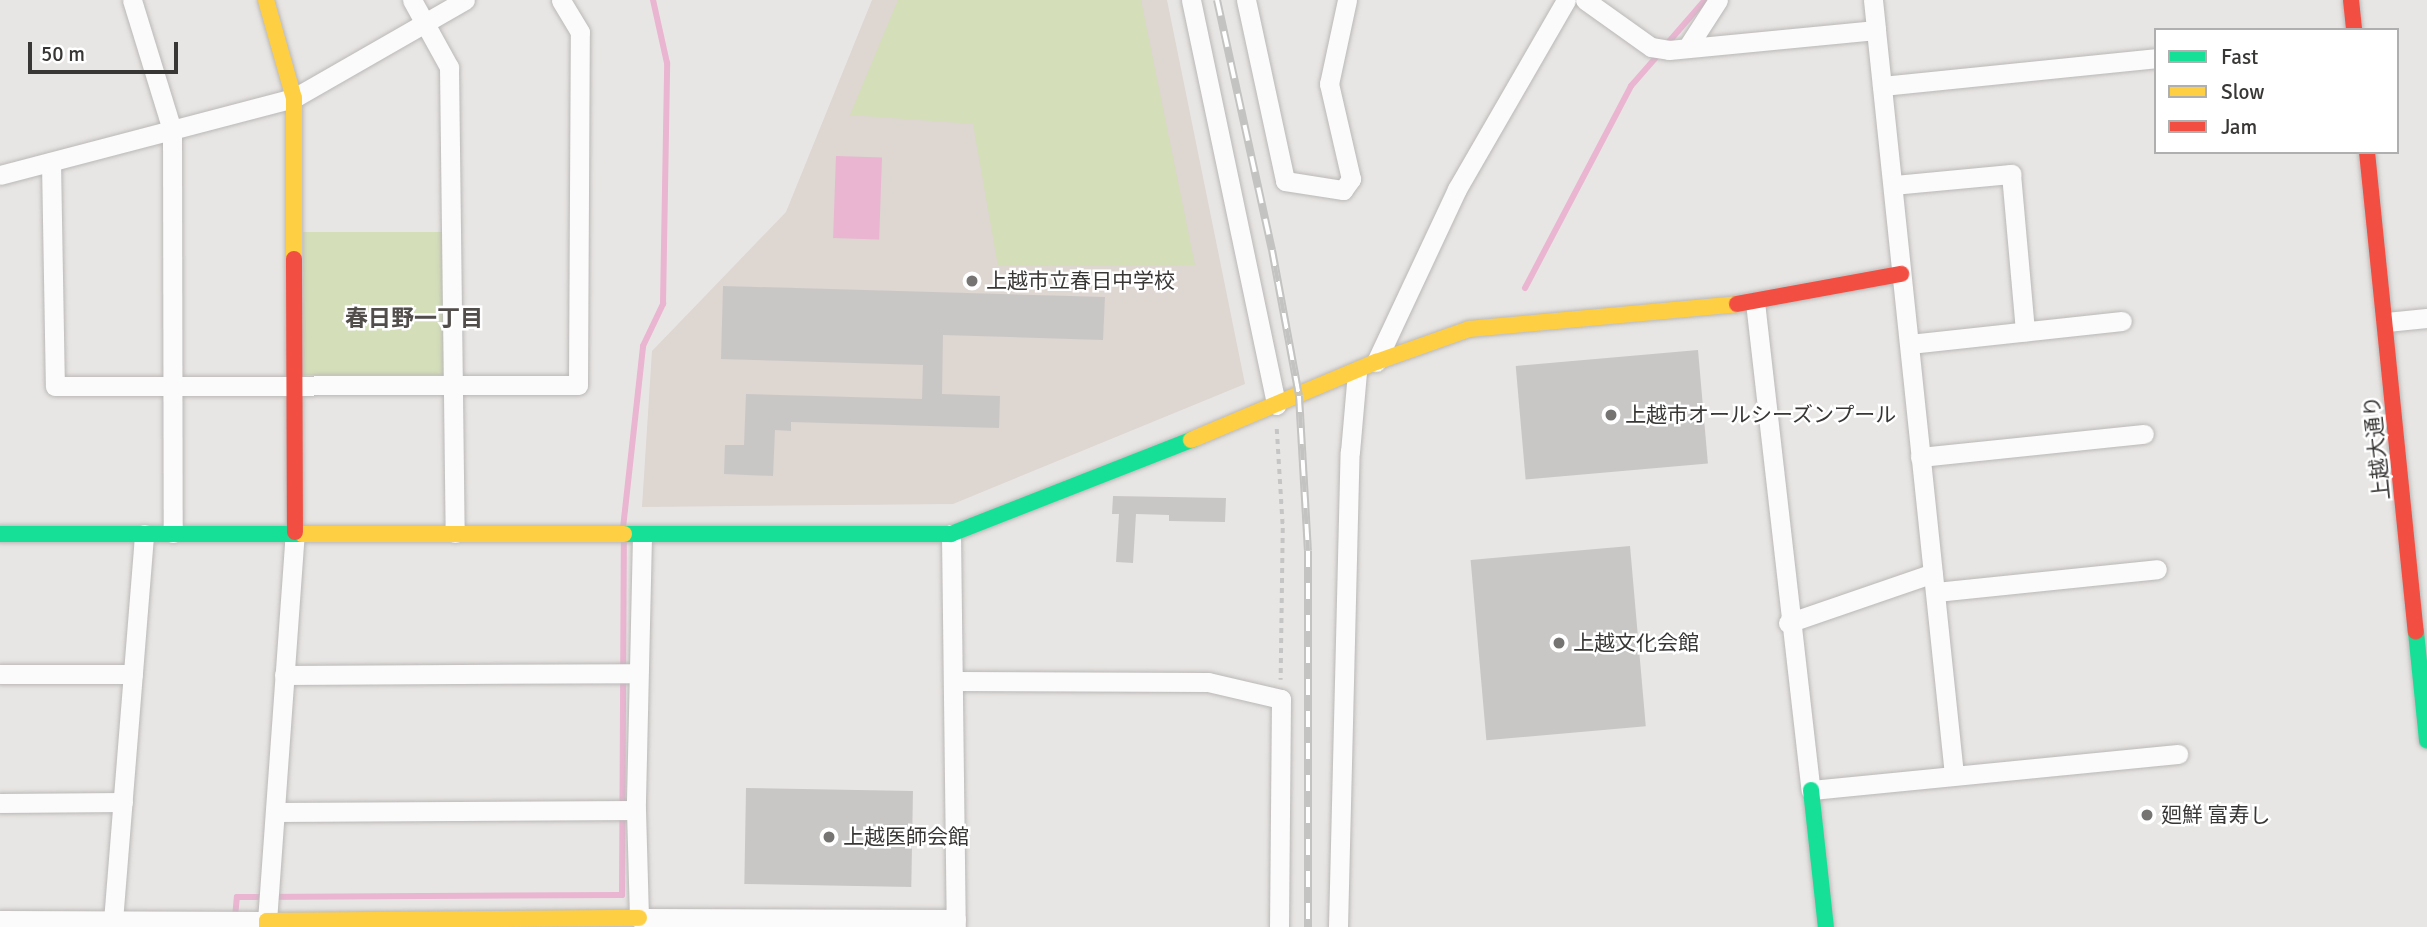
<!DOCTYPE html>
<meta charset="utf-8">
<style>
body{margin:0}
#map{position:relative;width:2427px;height:927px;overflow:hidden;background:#e8e6e4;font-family:Signika,"Noto Sans JP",sans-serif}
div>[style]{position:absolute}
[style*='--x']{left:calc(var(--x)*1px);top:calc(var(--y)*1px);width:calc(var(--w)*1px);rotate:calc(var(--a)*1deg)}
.built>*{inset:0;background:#ddd6d1}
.green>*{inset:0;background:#d4deb9;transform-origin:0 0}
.water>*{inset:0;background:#e9b5d1;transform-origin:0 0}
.stream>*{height:6px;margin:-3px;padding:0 3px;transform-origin:3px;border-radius:3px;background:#e9b5d1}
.building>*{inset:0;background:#c9c7c6;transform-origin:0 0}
.path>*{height:3.5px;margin-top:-1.75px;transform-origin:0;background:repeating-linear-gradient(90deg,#c5c5c5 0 5px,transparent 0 10px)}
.roads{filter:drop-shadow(0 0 2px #bab8b7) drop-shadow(0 0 2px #bab8b7)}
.street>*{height:19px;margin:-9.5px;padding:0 9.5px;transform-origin:9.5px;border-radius:9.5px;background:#fcfbfb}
.fast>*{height:16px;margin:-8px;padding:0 8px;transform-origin:8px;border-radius:8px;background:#16e098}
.slow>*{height:16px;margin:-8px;padding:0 8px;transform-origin:8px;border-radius:8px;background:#ffcf43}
.jam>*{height:16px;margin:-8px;padding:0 8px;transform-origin:8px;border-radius:8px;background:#f24e42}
.rail>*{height:8px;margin-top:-4px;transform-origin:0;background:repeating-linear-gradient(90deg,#fff 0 16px,#c3c3c2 0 32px);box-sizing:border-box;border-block:2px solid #c3c3c2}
.dots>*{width:19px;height:19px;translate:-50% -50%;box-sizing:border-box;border:4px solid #fff;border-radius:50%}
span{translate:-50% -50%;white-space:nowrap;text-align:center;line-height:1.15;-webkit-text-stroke:5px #fff;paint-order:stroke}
.poi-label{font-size:21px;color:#393736}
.left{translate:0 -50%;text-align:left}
.street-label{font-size:21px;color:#393736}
.neighbourhood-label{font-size:23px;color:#514d4b;font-weight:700}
.legend{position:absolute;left:2154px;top:28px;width:245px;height:126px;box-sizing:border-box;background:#fff;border:2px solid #b0afaf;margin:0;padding:9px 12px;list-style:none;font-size:21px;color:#393736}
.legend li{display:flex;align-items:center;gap:14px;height:35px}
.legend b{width:35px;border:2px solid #b0afaf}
.scale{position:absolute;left:28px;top:42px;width:150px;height:32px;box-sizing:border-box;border:4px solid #393736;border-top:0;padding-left:9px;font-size:21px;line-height:24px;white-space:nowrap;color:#393736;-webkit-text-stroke:5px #fff;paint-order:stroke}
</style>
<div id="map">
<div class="built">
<div style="clip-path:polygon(872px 0,1167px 0,1245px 384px,953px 504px,642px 507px,652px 351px,786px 212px)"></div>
</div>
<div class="green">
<div style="clip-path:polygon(898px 0,1141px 0,1195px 265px,998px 266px,973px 124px,850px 115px)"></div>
<div style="left:303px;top:232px;width:141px;height:143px"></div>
</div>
<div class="water">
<div style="left:836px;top:156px;width:46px;height:82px;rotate:2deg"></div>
</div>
<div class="stream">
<div style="--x:1666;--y:45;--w:60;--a:-49.1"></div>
<div style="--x:1525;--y:288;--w:228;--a:-62.3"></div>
<div style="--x:1631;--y:86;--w:43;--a:-48.8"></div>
<div style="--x:623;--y:528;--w:183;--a:-83.7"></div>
<div style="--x:643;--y:346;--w:47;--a:-64.5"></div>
<div style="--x:663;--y:304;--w:241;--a:-89"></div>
<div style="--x:667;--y:63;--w:65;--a:-102.5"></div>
<div style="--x:235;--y:918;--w:21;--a:-85"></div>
<div style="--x:237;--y:897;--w:385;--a:-0.3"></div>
<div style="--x:622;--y:895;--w:356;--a:-89.7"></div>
</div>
<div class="building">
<div style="clip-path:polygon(723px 286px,1105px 297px,1103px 340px,943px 335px,942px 394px,1000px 396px,999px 428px,791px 422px,791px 431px,775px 430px,773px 476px,724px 474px,725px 445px,744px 445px,746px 394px,922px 399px,923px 365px,721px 359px)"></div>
<div style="left:1698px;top:350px;width:114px;height:183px;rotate:85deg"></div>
<div style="clip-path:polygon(1113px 496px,1226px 498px,1225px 522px,1169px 521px,1169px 515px,1136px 514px,1133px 563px,1116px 562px,1119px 514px,1112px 514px)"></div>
<div style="left:1630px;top:546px;width:181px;height:160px;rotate:85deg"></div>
<div style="left:746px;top:788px;width:167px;height:96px;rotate:1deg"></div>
</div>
<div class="path">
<div style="--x:1277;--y:429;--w:99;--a:86.5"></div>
<div style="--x:1283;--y:528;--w:152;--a:90.8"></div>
</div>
<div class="roads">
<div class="street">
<div style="--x:132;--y:0;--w:136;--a:72.9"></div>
<div style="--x:172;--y:130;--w:403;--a:89.9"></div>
<div style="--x:412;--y:0;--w:77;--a:61.1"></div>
<div style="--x:449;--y:67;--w:466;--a:89.3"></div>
<div style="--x:1191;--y:0;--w:414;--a:78.1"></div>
<div style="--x:1246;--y:0;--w:185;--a:77.8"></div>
<div style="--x:1285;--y:181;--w:59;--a:8.8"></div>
<div style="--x:1343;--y:190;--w:14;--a:-54"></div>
<div style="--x:1351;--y:179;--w:98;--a:-103"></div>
<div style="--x:1329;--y:84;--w:86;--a:-77.9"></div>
<div style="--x:1585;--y:0;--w:81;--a:35.5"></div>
<div style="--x:1651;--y:47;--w:18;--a:9"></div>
<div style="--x:1669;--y:50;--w:208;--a:-5.5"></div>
<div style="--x:1876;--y:30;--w:748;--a:84.02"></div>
<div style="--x:1873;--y:0;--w:30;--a:84"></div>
<div style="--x:1687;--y:48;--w:57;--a:-57.1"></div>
<div style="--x:1882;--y:86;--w:275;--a:-5.8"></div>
<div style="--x:51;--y:162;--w:224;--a:89"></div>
<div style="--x:55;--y:386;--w:523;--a:-0.11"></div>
<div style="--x:578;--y:385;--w:353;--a:-89.7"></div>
<div style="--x:580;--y:32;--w:37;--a:-121"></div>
<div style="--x:0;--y:175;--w:304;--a:-14.7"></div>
<div style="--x:294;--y:98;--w:197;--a:-29.8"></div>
<div style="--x:1894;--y:185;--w:118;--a:-5.4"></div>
<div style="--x:2011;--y:174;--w:158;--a:84.9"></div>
<div style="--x:1755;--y:302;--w:491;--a:83.5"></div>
<div style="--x:1811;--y:790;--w:369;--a:-5.6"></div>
<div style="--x:2386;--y:322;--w:41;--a:-5.6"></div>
<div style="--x:1910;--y:344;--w:213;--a:-6.2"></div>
<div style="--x:1376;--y:362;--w:191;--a:-64.9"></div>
<div style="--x:1457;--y:189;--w:218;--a:-60"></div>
<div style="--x:1920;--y:457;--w:225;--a:-5.9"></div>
<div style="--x:951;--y:534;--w:393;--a:89.3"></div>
<div style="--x:642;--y:536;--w:274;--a:91.3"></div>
<div style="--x:636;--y:810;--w:108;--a:88.4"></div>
<div style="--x:639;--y:918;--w:317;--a:0.2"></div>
<div style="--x:1936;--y:592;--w:222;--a:-5.9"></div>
<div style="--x:1788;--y:623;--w:153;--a:-19"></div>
<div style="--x:0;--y:674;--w:133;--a:0"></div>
<div style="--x:284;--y:675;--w:354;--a:-0.3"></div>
<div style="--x:955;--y:681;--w:253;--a:0.2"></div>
<div style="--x:1208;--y:682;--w:75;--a:13.1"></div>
<div style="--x:1281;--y:699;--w:228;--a:90.5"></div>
<div style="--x:0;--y:803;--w:123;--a:-0.5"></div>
<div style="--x:275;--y:812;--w:361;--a:-0.3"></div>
<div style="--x:0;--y:920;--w:267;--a:0.2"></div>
<div style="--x:267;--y:921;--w:390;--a:-85.9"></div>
<div style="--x:113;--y:921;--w:388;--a:-85.4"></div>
<div style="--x:1338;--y:927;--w:475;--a:-88.6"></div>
<div style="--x:1350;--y:452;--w:80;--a:-85"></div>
</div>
<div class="fast">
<div style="--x:0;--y:534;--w:302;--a:0"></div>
<div style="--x:624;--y:534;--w:327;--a:0"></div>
<div style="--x:951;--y:534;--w:258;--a:-21.4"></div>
<div style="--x:2416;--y:632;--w:109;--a:84.2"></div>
<div style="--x:1811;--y:790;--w:138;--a:83.8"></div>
</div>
<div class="slow">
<div style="--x:266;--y:0;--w:102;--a:74.1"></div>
<div style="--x:294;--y:98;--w:161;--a:90"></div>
<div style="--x:1191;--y:440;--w:201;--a:-22.9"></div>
<div style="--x:1376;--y:362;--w:99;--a:-19.5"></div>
<div style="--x:1469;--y:329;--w:269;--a:-5.3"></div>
<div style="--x:302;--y:534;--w:322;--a:0"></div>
<div style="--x:267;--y:927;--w:6;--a:-90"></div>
<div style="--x:267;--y:921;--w:372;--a:-0.5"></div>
</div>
<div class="jam">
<div style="--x:2351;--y:0;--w:30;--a:84"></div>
<div style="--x:2367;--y:152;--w:482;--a:84.2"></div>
<div style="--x:294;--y:259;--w:273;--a:89.8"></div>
<div style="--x:1737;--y:304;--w:167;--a:-10.4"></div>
</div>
</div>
<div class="rail">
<div style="--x:1217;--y:0;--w:256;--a:77.6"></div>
<div style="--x:1272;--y:250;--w:148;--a:79.5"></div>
<div style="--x:1299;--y:396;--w:155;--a:86.7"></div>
<div style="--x:1308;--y:551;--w:376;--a:90"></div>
</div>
<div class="dots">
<div style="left:972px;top:281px;background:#767473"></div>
<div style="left:1611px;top:415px;background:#767473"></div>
<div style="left:1559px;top:643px;background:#767473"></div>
<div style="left:2147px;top:815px;background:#767473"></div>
<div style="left:829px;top:837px;background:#767473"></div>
</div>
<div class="poi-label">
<span class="left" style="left:986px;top:281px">上越市立春日中学校</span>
<span class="left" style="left:1625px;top:415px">上越市オールシーズンプール</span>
<span class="left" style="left:1573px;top:643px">上越文化会館</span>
<span class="left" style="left:2161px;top:815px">廻鮮 富寿し</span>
<span class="left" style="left:843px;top:837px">上越医師会館</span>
</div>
<div class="street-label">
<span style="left:2377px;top:448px;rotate:-96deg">上越大通り</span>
</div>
<div class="neighbourhood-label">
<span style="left:414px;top:319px">春日野一丁目</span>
</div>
<ul class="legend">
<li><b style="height:9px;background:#16e098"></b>Fast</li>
<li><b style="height:9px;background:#ffcf43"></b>Slow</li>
<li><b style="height:9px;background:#f24e42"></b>Jam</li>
</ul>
<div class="scale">50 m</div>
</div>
